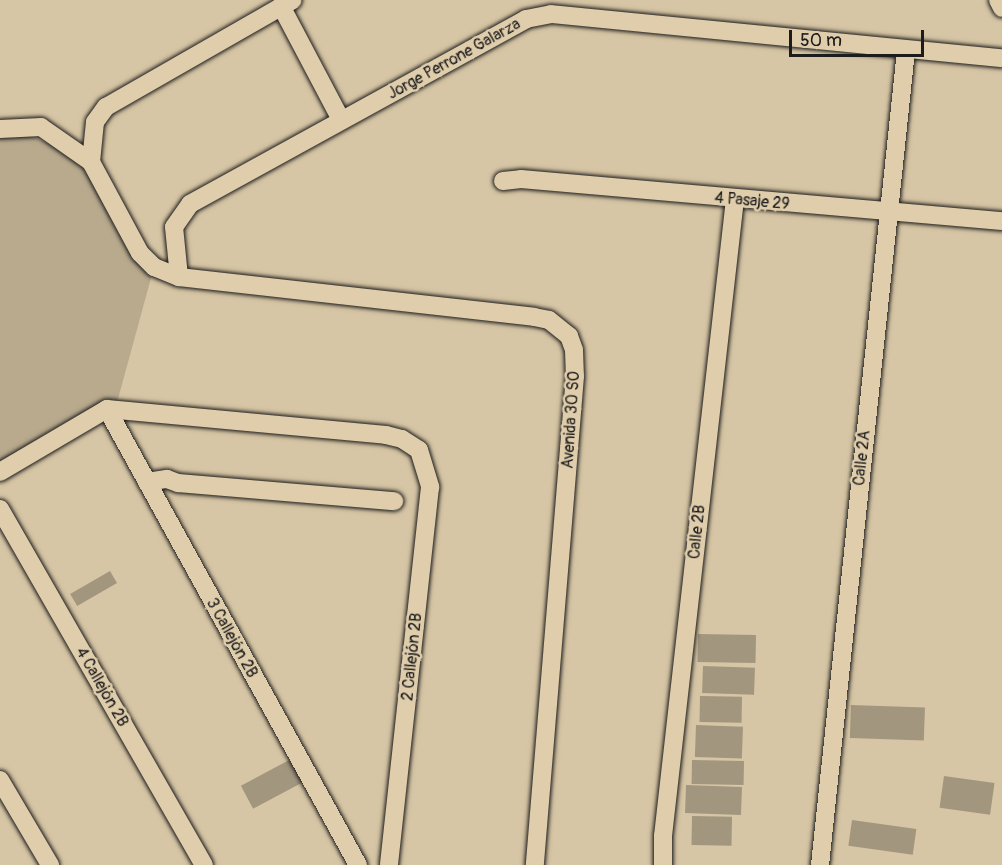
<!DOCTYPE html>
<meta charset="utf-8">
<style>
body{margin:0}
#map{position:relative;width:1002px;height:865px;overflow:hidden;background:#d7c6a5;font-family:Pangolin,sans-serif}
div>[style]{position:absolute}
[style*='--x']{left:calc(var(--x)*1px);top:calc(var(--y)*1px);width:calc(var(--w)*1px);rotate:calc(var(--a)*1deg)}
.green>*{inset:0;background:#b9aa8e}
.building>*{inset:0;background:#a3967e;transform-origin:0 0}
.roads{filter:drop-shadow(0 0 2px #1c1c1c) drop-shadow(0 0 2px #1c1c1c)}
.minor>*{height:18px;margin:-9px;padding:0 9px;transform-origin:9px;border-radius:9px;background:#dfcdab}
span{translate:-50% -50%;white-space:nowrap;text-align:center;line-height:1.15;-webkit-text-stroke:5px #dfcdab;paint-order:stroke}
.street-label{font-size:16px;color:#1c1c1c}
.scale{position:absolute;left:789px;top:30px;width:135px;height:27px;box-sizing:border-box;border:3px solid #1c1c1c;border-top:0;padding-left:8px;font-size:18px;line-height:21px;white-space:nowrap;color:#1c1c1c;-webkit-text-stroke:4px #dfcdab;paint-order:stroke}
</style>
<div id="map">
<div class="green">
<div style="clip-path:polygon(12px 128px,91px 162px,154px 267px,115px 410px,0 473px,0 132px)"></div>
</div>
<div class="building">
<div style="left:110px;top:571px;width:14px;height:46px;rotate:60deg"></div>
<div style="left:698px;top:634px;width:58px;height:28px;rotate:1deg"></div>
<div style="left:703px;top:666px;width:52px;height:27px;rotate:2deg"></div>
<div style="left:700px;top:696px;width:42px;height:26px;rotate:1deg"></div>
<div style="left:851px;top:705px;width:74px;height:33px;rotate:2deg"></div>
<div style="left:696px;top:725px;width:47px;height:32px;rotate:2deg"></div>
<div style="left:293px;top:758px;width:26px;height:59px;rotate:62deg"></div>
<div style="left:692px;top:760px;width:52px;height:24px;rotate:1deg"></div>
<div style="left:944px;top:776px;width:51px;height:32px;rotate:8deg"></div>
<div style="left:686px;top:785px;width:56px;height:28px;rotate:2deg"></div>
<div style="left:692px;top:816px;width:40px;height:29px;rotate:1deg"></div>
<div style="left:852px;top:820px;width:65px;height:26px;rotate:8deg"></div>
</div>
<div class="roads">
<div class="minor">
<div style="--x:998;--y:0;--w:9;--a:63"></div>
<div style="--x:281;--y:6;--w:129;--a:62.2"></div>
<div style="--x:0;--y:129;--w:41;--a:-2.8"></div>
<div style="--x:41;--y:127;--w:61;--a:35"></div>
<div style="--x:91;--y:162;--w:103;--a:61.7"></div>
<div style="--x:140;--y:253;--w:20;--a:45"></div>
<div style="--x:154;--y:267;--w:27;--a:22"></div>
<div style="--x:179;--y:277;--w:357;--a:6.4"></div>
<div style="--x:534;--y:317;--w:15;--a:11"></div>
<div style="--x:549;--y:320;--w:26;--a:39"></div>
<div style="--x:569;--y:336;--w:15;--a:70"></div>
<div style="--x:574;--y:350;--w:26;--a:88"></div>
<div style="--x:575;--y:376;--w:491;--a:94.7"></div>
<div style="--x:91;--y:162;--w:40;--a:-84.3"></div>
<div style="--x:95;--y:122;--w:19;--a:-54"></div>
<div style="--x:106;--y:107;--w:215;--a:-29.8"></div>
<div style="--x:503;--y:181;--w:18;--a:-6"></div>
<div style="--x:521;--y:179;--w:483;--a:5"></div>
<div style="--x:179;--y:277;--w:50;--a:-95.7"></div>
<div style="--x:174;--y:227;--w:28;--a:-55"></div>
<div style="--x:190;--y:204;--w:384;--a:-28.8"></div>
<div style="--x:526;--y:19;--w:25;--a:-11"></div>
<div style="--x:551;--y:14;--w:453;--a:5.6"></div>
<div style="--x:107;--y:409;--w:521;--a:61.17"></div>
<div style="--x:0;--y:472;--w:124;--a:-30.5"></div>
<div style="--x:107;--y:409;--w:280;--a:5.3"></div>
<div style="--x:386;--y:435;--w:16;--a:14"></div>
<div style="--x:402;--y:439;--w:20;--a:33"></div>
<div style="--x:419;--y:450;--w:39;--a:73"></div>
<div style="--x:430;--y:487;--w:380;--a:96.2"></div>
<div style="--x:147;--y:482;--w:20;--a:-9"></div>
<div style="--x:167;--y:479;--w:12;--a:20"></div>
<div style="--x:178;--y:483;--w:217;--a:4.8"></div>
<div style="--x:0;--y:509;--w:410;--a:60.2"></div>
<div style="--x:0;--y:780;--w:99;--a:59.5"></div>
<div style="--x:663;--y:865;--w:29;--a:-90"></div>
<div style="--x:663;--y:836;--w:641;--a:-83.55"></div>
<div style="--x:820;--y:865;--w:819;--a:-83.97"></div>
</div>
</div>
<div class="street-label">
<span style="left:454px;top:59px;rotate:-29deg">Jorge Perrone Galarza</span>
<span style="left:752px;top:201px;rotate:5deg">4 Pasaje 29</span>
<span style="left:571px;top:420px;rotate:-86deg">Avenida 30 SO</span>
<span style="left:862px;top:458px;rotate:-84deg">Calle 2A</span>
<span style="left:697px;top:532px;rotate:-84deg">Calle 2B</span>
<span style="left:232px;top:638px;rotate:61deg">3 Callejón 2B</span>
<span style="left:412px;top:657px;rotate:-84deg">2 Callejón 2B</span>
<span style="left:102px;top:687px;rotate:60deg">4 Callejón 2B</span>
</div>
<div class="scale">50 m</div>
</div>
